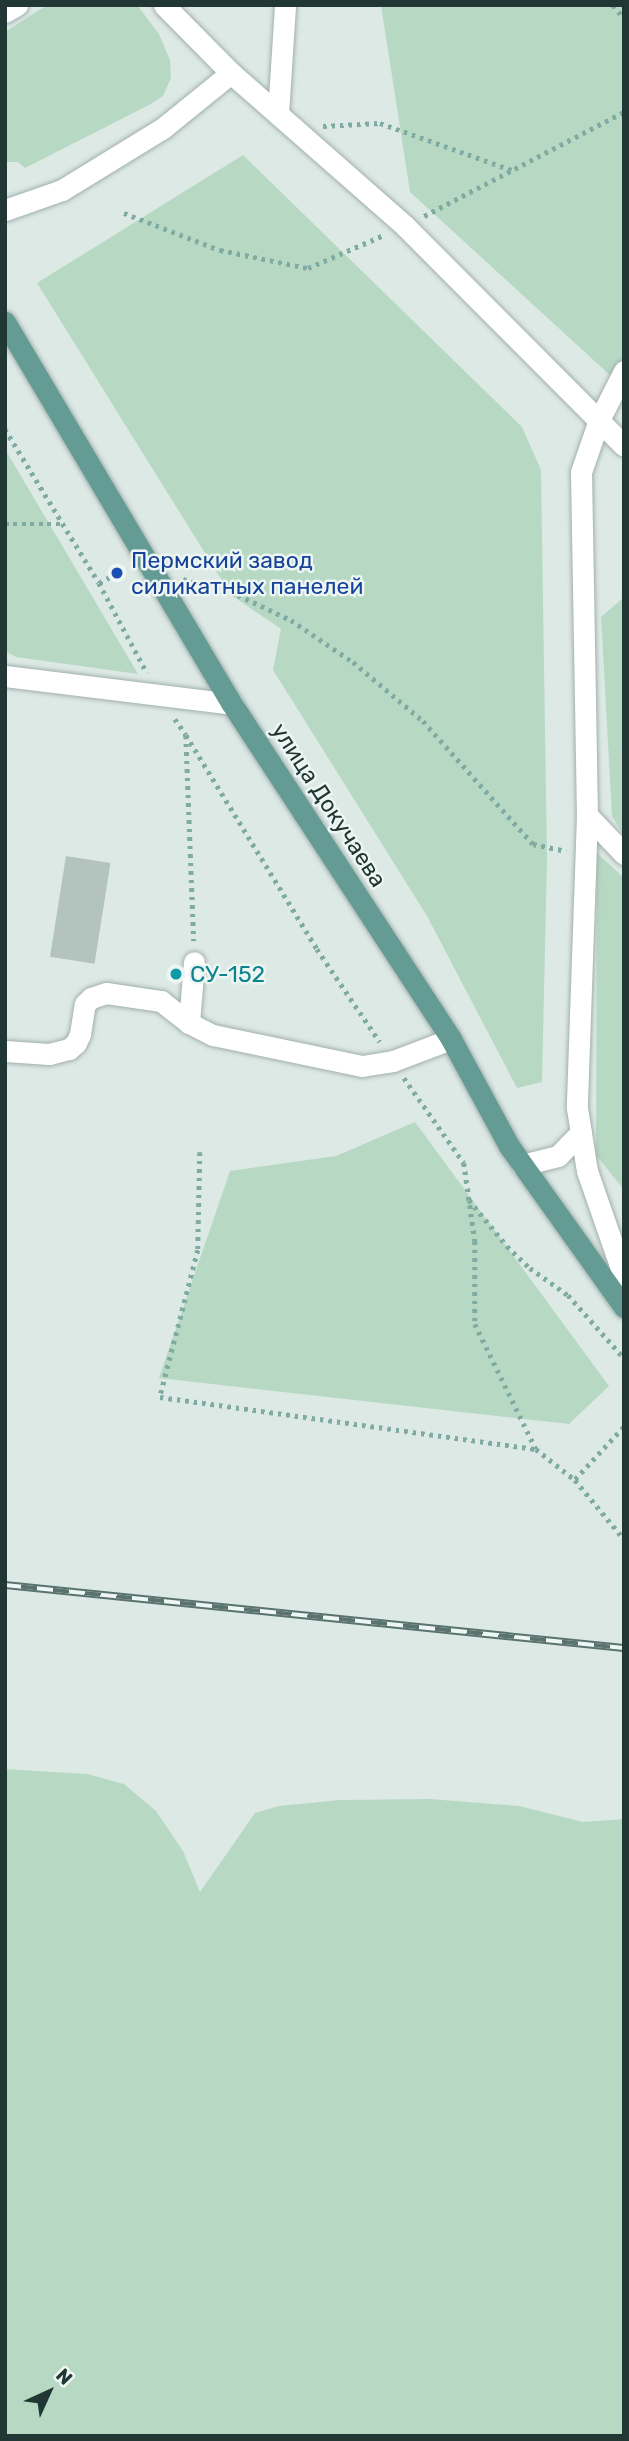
<!DOCTYPE html>
<meta charset="utf-8">
<style>
body{margin:0}
#map{position:relative;width:629px;height:2441px;overflow:hidden;background:#dde9e5;font-family:Rubik,sans-serif}
div>[style]{position:absolute}
[style*='--x']{left:calc(var(--x)*1px);top:calc(var(--y)*1px);width:calc(var(--w)*1px);rotate:calc(var(--a)*1deg)}
.green>*{inset:0;background:#b7d9c4}
.building>*{inset:0;background:#b3c3be;transform-origin:0 0}
.path>*{height:4.5px;margin-top:-2.25px;transform-origin:0;background:repeating-linear-gradient(90deg,#7faba3 0 3.5px,transparent 0 8.5px)}
.roads{filter:drop-shadow(0 0 2px #a1b0ac) drop-shadow(0 0 2px #a1b0ac)}
.minor>*{height:21px;margin:-10.5px;padding:0 10.5px;transform-origin:10.5px;border-radius:10.5px;background:#fff}
.major>*{height:21px;margin:-10.5px;padding:0 10.5px;transform-origin:10.5px;border-radius:10.5px;background:#649c95}
.rail>*{height:8px;margin-top:-4px;transform-origin:0;background:repeating-linear-gradient(90deg,#edf6f2 0 16px,#5a736f 0 32px);box-sizing:border-box;border-block:2px solid #5a736f}
.dots>*{width:19px;height:19px;translate:-50% -50%;box-sizing:border-box;border:4px solid #edf6f2;border-radius:50%}
span{translate:-50% -50%;white-space:nowrap;text-align:center;line-height:1.15;-webkit-text-stroke:5px #edf6f2;paint-order:stroke}
.transit-label{font-size:23px;color:#164399}
.left{translate:0 -50%;text-align:left}
.street-label{font-size:23px;color:#203734}
.culture-label{font-size:23px;color:#0d838f}
.frame{position:absolute;inset:0;border:7px solid #203734;pointer-events:none}
.north{position:absolute;left:14px;top:2357px;width:70px;height:70px;-webkit-text-stroke:5px #edf6f2;paint-order:stroke;rotate:45deg;font-size:19px;font-weight:700;line-height:28px;text-align:center;color:#203734}
.north::after{content:'';display:block;margin:auto;width:24px;height:32px;background:#203734;clip-path:polygon(50% 0,100% 100%,50% 72%,0 100%)}
</style>
<div id="map">
<div class="green">
<div style="clip-path:polygon(47px 5px,137px 5px,159px 34px,170px 60px,171px 78px,163px 96px,149px 105px,25px 168px,18px 162px,5px 162px,5px 32px)"></div>
<div style="clip-path:polygon(381px 5px,624px 5px,624px 388px,410px 192px)"></div>
<div style="clip-path:polygon(243px 155px,522px 427px,541px 470px,547px 860px,542px 1082px,517px 1088px,427px 916px,273px 670px,281px 629px,231px 595px,37px 283px)"></div>
<div style="clip-path:polygon(5px 449px,138px 674px,16px 657px,5px 651px)"></div>
<div style="clip-path:polygon(624px 597px,624px 836px,612px 816px,601px 617px)"></div>
<div style="clip-path:polygon(597px 853px,624px 878px,624px 1190px,596px 1155px)"></div>
<div style="clip-path:polygon(415px 1122px,609px 1386px,569px 1424px,159px 1378px,230px 1171px,336px 1156px)"></div>
<div style="clip-path:polygon(5px 1769px,87px 1774px,124px 1784px,156px 1811px,183px 1851px,200px 1892px,255px 1813px,279px 1806px,340px 1800px,430px 1799px,519px 1806px,583px 1822px,624px 1819px,624px 2436px,5px 2436px)"></div>
</div>
<div class="building">
<div style="left:66px;top:856px;width:45px;height:102px;rotate:9deg"></div>
</div>
<div class="path">
<div style="--x:613;--y:5;--w:17;--a:50"></div>
<div style="--x:323;--y:126;--w:57;--a:-3"></div>
<div style="--x:380;--y:123;--w:140;--a:19.6"></div>
<div style="--x:124;--y:213;--w:103;--a:21.1"></div>
<div style="--x:220;--y:250;--w:90;--a:11.6"></div>
<div style="--x:308;--y:268;--w:83;--a:-23.5"></div>
<div style="--x:424;--y:216;--w:225;--a:-27.5"></div>
<div style="--x:5;--y:429;--w:180;--a:58.6"></div>
<div style="--x:99;--y:583;--w:102;--a:61.9"></div>
<div style="--x:5;--y:524;--w:57;--a:0"></div>
<div style="--x:183;--y:579;--w:57;--a:16.2"></div>
<div style="--x:238;--y:595;--w:59;--a:25.3"></div>
<div style="--x:291;--y:620;--w:75;--a:34.1"></div>
<div style="--x:353;--y:662;--w:92;--a:40.1"></div>
<div style="--x:423;--y:721;--w:165;--a:48.2"></div>
<div style="--x:533;--y:844;--w:34;--a:12"></div>
<div style="--x:99;--y:583;--w:21;--a:-29"></div>
<div style="--x:175;--y:719;--w:19;--a:55"></div>
<div style="--x:186;--y:735;--w:206;--a:87.8"></div>
<div style="--x:186;--y:735;--w:251;--a:58.5"></div>
<div style="--x:317;--y:949;--w:112;--a:55.9"></div>
<div style="--x:404;--y:1078;--w:104;--a:54.8"></div>
<div style="--x:464;--y:1163;--w:79;--a:82"></div>
<div style="--x:475;--y:1241;--w:83;--a:90"></div>
<div style="--x:475;--y:1324;--w:139;--a:64"></div>
<div style="--x:536;--y:1449;--w:50;--a:38.5"></div>
<div style="--x:200;--y:1152;--w:98;--a:91.2"></div>
<div style="--x:198;--y:1250;--w:152;--a:104.5"></div>
<div style="--x:160;--y:1397;--w:379;--a:7.9"></div>
<div style="--x:469;--y:1200;--w:60;--a:50.4"></div>
<div style="--x:507;--y:1246;--w:32;--a:44"></div>
<div style="--x:530;--y:1268;--w:47;--a:35.4"></div>
<div style="--x:568;--y:1295;--w:84;--a:48.4"></div>
<div style="--x:624;--y:1427;--w:72;--a:132.8"></div>
<div style="--x:575;--y:1480;--w:77;--a:50.3"></div>
</div>
<div class="roads">
<div class="minor">
<div style="--x:164;--y:5;--w:95;--a:45.4"></div>
<div style="--x:231;--y:73;--w:232;--a:41.3"></div>
<div style="--x:405;--y:226;--w:310;--a:45.1"></div>
<div style="--x:5;--y:12;--w:14;--a:-30"></div>
<div style="--x:278;--y:114;--w:109;--a:-86.3"></div>
<div style="--x:5;--y:210;--w:60;--a:-19.3"></div>
<div style="--x:62;--y:190;--w:119;--a:-31.5"></div>
<div style="--x:163;--y:128;--w:87;--a:-39"></div>
<div style="--x:624;--y:371;--w:55;--a:117"></div>
<div style="--x:599;--y:420;--w:55;--a:109.1"></div>
<div style="--x:581;--y:472;--w:343;--a:89"></div>
<div style="--x:587;--y:815;--w:293;--a:92"></div>
<div style="--x:577;--y:1108;--w:64;--a:81"></div>
<div style="--x:587;--y:1171;--w:112;--a:70.8"></div>
<div style="--x:5;--y:676;--w:229;--a:7"></div>
<div style="--x:587;--y:815;--w:54;--a:46.5"></div>
<div style="--x:189;--y:1023;--w:61;--a:-85.3"></div>
<div style="--x:5;--y:1051;--w:44;--a:3.9"></div>
<div style="--x:49;--y:1054;--w:21;--a:-14"></div>
<div style="--x:69;--y:1049;--w:9;--a:-41"></div>
<div style="--x:76;--y:1043;--w:10;--a:-66"></div>
<div style="--x:80;--y:1034;--w:30;--a:-81"></div>
<div style="--x:85;--y:1004;--w:8;--a:-45"></div>
<div style="--x:91;--y:998;--w:16;--a:-18"></div>
<div style="--x:106;--y:993;--w:56;--a:8.3"></div>
<div style="--x:161;--y:1001;--w:36;--a:38"></div>
<div style="--x:189;--y:1023;--w:27;--a:27"></div>
<div style="--x:213;--y:1035;--w:152;--a:11.8"></div>
<div style="--x:362;--y:1066;--w:31;--a:-9"></div>
<div style="--x:393;--y:1061;--w:62;--a:-20.8"></div>
<div style="--x:522;--y:1165;--w:37;--a:-14"></div>
<div style="--x:558;--y:1156;--w:33;--a:-46"></div>
</div>
<div class="major">
<div style="--x:5;--y:322;--w:444;--a:59.3"></div>
<div style="--x:232;--y:704;--w:400;--a:56.8"></div>
<div style="--x:451;--y:1039;--w:122;--a:61.5"></div>
<div style="--x:509;--y:1146;--w:198;--a:54.5"></div>
</div>
</div>
<div class="rail">
<div style="--x:5;--y:1585;--w:622;--a:5.81"></div>
</div>
<div class="dots">
<div style="left:117px;top:573px;background:#1a4fb4"></div>
<div style="left:176px;top:974px;background:#0f9aa8"></div>
</div>
<div class="transit-label">
<span class="left" style="left:131px;top:573px">Пермский завод<br>силикатных панелей</span>
</div>
<div class="street-label">
<span style="left:329px;top:805px;rotate:57deg">улица Докучаева</span>
</div>
<div class="culture-label">
<span class="left" style="left:190px;top:974px">СУ-152</span>
</div>
<div class="frame"></div>
<div class="north">N</div>
</div>
